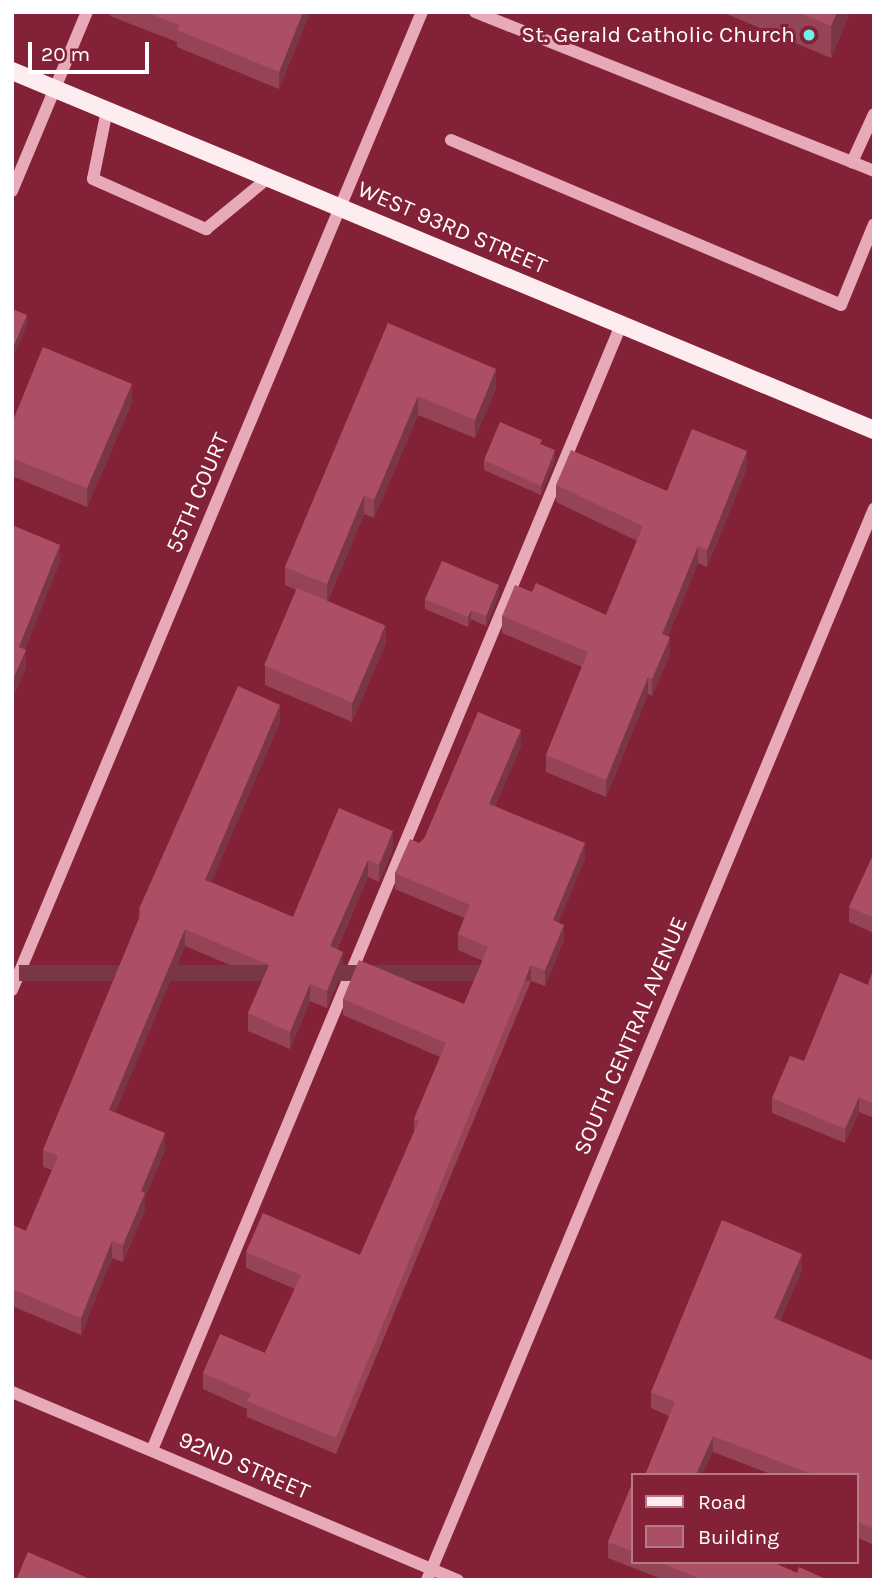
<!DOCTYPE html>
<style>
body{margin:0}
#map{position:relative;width:886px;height:1592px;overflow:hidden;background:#832237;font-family:Karla,sans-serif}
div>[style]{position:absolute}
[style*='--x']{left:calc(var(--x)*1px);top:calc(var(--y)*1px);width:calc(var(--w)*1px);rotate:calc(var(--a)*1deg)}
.minor>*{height:12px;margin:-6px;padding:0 6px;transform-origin:6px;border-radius:6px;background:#e8aab9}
.major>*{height:18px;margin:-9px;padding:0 9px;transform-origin:9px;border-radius:9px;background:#feedf0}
.wall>*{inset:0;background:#954456}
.shaded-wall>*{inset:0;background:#793746;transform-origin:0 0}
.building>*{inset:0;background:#ad4f64;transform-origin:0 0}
.dots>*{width:19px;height:19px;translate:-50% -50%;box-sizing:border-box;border:4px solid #832237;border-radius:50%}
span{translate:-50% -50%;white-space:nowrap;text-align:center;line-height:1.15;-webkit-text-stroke:6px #832237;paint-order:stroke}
.poi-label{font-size:23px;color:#fff}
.right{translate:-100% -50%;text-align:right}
.street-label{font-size:23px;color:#fff}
.frame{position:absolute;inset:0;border:14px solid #fff;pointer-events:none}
.legend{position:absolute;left:631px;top:1473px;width:228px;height:91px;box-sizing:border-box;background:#832237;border:2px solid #b57a87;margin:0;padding:9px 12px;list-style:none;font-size:21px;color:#fff}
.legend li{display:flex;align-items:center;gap:14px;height:35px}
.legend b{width:35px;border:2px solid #b57a87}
.scale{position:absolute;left:28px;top:42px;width:121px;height:32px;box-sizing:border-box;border:4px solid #fff;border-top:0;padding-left:9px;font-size:21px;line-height:24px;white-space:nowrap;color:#fff;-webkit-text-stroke:5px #832237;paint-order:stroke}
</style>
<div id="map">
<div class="minor">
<div style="--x:475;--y:12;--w:406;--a:21.7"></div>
<div style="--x:107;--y:110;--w:70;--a:101.5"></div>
<div style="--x:93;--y:179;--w:124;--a:23.9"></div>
<div style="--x:206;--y:229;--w:80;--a:-39.4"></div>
<div style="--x:874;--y:114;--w:53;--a:114.6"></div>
<div style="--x:852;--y:162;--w:24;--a:22"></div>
<div style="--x:451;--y:140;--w:423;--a:22.9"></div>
<div style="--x:841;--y:305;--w:87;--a:-67.8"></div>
<div style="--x:12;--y:191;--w:194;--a:-67.3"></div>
<div style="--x:12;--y:990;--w:1060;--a:-67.26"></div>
<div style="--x:12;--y:1392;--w:484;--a:22.9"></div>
<div style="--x:152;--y:1450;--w:1219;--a:-67.37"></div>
<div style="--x:427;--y:1580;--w:1161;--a:-67.35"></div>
</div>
<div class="major">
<div style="--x:12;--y:71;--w:934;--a:22.61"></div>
</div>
<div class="wall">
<div style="clip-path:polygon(110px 12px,310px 12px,279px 89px,177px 47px,177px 42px,110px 16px)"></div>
<div style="clip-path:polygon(722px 12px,850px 12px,831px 58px)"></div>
<div style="clip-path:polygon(388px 323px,496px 388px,475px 438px,418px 415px,374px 518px,364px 514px,328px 601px,386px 643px,352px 722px,265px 685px,265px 666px,296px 590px,285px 585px,285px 567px)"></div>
<div style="clip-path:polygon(132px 402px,87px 507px,12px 476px,12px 423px)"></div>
<div style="clip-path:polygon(542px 445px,555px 460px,541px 495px,484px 470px,484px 460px)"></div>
<div style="clip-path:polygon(747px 468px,707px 567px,698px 563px,668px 636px,670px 654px,652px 696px,648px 694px,606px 797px,546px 772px,546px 755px,582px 667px,502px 633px,502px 616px,532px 592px,606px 615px,637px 541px,556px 502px,556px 485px,667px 491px)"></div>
<div style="clip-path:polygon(499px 595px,486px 626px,471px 619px,468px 627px,425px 609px,425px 599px)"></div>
<div style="clip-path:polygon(280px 722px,211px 882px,293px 917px,339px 808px,393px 848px,379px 882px,368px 877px,337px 949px,343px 969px,327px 1008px,310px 1001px,290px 1049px,248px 1031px,248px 1013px,263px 979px,185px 946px,115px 1112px,165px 1150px,145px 1197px,145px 1210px,123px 1262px,112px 1258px,81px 1335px,12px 1306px,12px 1225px,26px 1231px,52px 1170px,43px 1167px,43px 1150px,139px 919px,139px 909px)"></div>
<div style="clip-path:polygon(521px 746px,495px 806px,585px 859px,558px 922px,564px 940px,545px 986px,531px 981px,336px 1454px,247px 1417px,247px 1409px,203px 1389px,203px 1373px,265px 1353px,295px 1289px,246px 1268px,246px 1252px,360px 1255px,414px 1132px,414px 1119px,440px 1057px,343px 1015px,343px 999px,464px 1004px,483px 961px,458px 950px,458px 934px,464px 918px,395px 889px,395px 873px,419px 843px)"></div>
<div style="clip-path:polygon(874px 853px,874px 933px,849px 922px,849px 907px)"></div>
<div style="clip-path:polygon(874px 967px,874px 1118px,859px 1112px,845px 1143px,772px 1113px,772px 1098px,868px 985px)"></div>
<div style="clip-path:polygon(802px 1270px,780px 1321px,874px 1361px,874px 1545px,856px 1537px,856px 1475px,773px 1475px,713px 1452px,669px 1416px,651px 1408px,651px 1392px)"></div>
<div style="clip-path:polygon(632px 1484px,632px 1562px,772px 1562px,797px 1573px,828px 1580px,664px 1580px,608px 1558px,608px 1542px)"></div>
</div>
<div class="shaded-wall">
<div style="clip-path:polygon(303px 12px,310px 12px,279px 89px,279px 72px)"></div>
<div style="clip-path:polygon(837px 12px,850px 12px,831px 58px,831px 26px)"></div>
<div style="clip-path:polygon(27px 315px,27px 325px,12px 360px,12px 350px)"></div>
<div style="clip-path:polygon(496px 369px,496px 388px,475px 438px,475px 420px)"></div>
<div style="clip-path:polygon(132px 384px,132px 402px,87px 507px,87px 488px)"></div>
<div style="clip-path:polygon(418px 396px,418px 415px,374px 518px,374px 500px)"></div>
<div style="clip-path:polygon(555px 450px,555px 460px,541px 495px,541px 486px)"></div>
<div style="clip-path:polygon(747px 451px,747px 468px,707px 567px,707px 550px)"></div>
<div style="clip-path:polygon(364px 495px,364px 514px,327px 603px,327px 584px)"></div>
<div style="clip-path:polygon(60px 545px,60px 562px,19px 665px,19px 647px)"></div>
<div style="clip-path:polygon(698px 546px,698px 563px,662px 651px,662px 634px)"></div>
<div style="clip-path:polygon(499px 585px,499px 595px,486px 626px,486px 616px)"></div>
<div style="clip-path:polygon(471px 610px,471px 619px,468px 627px,468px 617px)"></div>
<div style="clip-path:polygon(386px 625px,386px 643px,352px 722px,352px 703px)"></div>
<div style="clip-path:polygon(670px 637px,670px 654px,652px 696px,652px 679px)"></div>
<div style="clip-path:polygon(26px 650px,26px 668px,12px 700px,12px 682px)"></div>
<div style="clip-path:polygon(648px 677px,648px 694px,606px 797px,606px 780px)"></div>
<div style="clip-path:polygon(280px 705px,280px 722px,205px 897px,205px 880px)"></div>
<div style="clip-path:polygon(521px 730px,521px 746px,489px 820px,489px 804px)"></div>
<div style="clip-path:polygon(393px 831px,393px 848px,379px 882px,379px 865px)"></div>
<div style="clip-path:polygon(585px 843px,585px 859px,553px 936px,553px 920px)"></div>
<div style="clip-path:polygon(368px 860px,368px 877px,330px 963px,330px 946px)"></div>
<div style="clip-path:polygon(564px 925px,564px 940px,545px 986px,545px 970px)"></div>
<div style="clip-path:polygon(185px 929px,185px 946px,109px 1127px,109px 1110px)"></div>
<div style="clip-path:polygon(343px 952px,343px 969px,327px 1008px,327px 991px)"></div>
<div style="left:531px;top:965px;width:16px;height:512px;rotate:90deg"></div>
<div style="clip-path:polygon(310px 984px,310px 1001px,290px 1049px,290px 1032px)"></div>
<div style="clip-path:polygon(859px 1097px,859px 1112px,845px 1143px,845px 1129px)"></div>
<div style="clip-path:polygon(165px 1133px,165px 1150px,145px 1197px,145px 1210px,123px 1262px,123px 1245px,141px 1191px)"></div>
<div style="clip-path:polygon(112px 1241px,112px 1258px,81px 1335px,81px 1318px)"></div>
<div style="clip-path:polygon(802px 1254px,802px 1270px,774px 1334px,774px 1318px)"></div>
<div style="clip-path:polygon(713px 1436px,713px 1452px,702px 1475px,696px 1475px)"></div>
</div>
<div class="building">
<div style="clip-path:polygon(145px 12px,303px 12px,279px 72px,177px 30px,179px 25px)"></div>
<div style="clip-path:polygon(798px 12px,837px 12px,831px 26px)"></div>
<div style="clip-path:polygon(12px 309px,27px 315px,12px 350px)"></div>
<div style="clip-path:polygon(388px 323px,496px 369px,475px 420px,418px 396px,374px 500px,364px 495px,327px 584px,285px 567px)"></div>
<div style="clip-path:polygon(43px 347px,132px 384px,87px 488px,12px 458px,12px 423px)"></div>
<div style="clip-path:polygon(500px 422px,542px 440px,540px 444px,555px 450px,541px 486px,484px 460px)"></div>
<div style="clip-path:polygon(692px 429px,747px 451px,707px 550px,698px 546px,662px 634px,670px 637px,652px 679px,648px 677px,606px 780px,546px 755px,588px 652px,502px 616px,515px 585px,532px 592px,536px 583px,606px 615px,643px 526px,556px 485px,571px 450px,667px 491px)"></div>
<div style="clip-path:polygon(12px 525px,60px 545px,19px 647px,26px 650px,12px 682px)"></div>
<div style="clip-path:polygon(442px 561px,499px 585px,486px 616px,471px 610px,468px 617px,425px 599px)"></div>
<div style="left:297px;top:588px;width:96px;height:84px;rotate:23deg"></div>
<div style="clip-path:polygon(238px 686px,280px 705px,205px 880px,293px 917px,339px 808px,393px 831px,379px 865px,368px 860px,330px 946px,343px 952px,327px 991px,310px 984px,290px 1032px,248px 1013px,269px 965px,185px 929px,109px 1110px,165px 1133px,141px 1191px,145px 1193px,123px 1245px,112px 1241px,81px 1318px,12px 1289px,12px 1225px,26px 1231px,58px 1156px,43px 1150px,142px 911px,139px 909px)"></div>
<div style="clip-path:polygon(478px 712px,521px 730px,489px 804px,585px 843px,553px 920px,564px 925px,545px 970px,531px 965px,336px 1438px,247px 1401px,251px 1394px,203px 1373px,220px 1334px,265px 1353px,301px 1275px,246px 1252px,263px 1213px,360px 1255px,419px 1121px,414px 1119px,446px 1043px,343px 999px,359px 960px,464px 1004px,488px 947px,458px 934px,470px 905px,395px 873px,410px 839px,419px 843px,424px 839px)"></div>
<div style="clip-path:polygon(874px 853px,874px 918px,849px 907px)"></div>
<div style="clip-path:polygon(874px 967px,874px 1104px,859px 1097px,845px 1129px,772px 1098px,790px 1056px,804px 1061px,840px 973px,868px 985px)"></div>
<div style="clip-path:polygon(722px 1220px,802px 1254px,774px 1318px,874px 1361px,874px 1529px,856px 1521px,856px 1475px,814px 1475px,713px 1436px,696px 1475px,645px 1475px,675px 1402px,651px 1392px)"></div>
<div style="clip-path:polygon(632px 1484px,632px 1551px,608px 1542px)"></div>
<div style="clip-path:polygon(28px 1552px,92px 1580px,16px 1580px)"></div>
<div style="clip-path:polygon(659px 1562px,772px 1562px,797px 1573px,799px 1567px,828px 1580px,703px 1580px)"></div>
</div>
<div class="dots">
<div style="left:809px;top:35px;background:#6df4ea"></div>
</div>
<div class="poi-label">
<span class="right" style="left:795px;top:35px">St. Gerald Catholic Church</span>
</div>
<div class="street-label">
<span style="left:452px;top:228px;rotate:23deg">WEST 93RD STREET</span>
<span style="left:198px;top:493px;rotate:-67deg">55TH COURT</span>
<span style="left:631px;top:1036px;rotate:-67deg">SOUTH CENTRAL AVENUE</span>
<span style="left:244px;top:1466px;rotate:23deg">92ND STREET</span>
</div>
<div class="frame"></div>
<ul class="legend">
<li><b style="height:9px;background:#feedf0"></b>Road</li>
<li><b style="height:19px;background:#ad4f64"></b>Building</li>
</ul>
<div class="scale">20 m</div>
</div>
